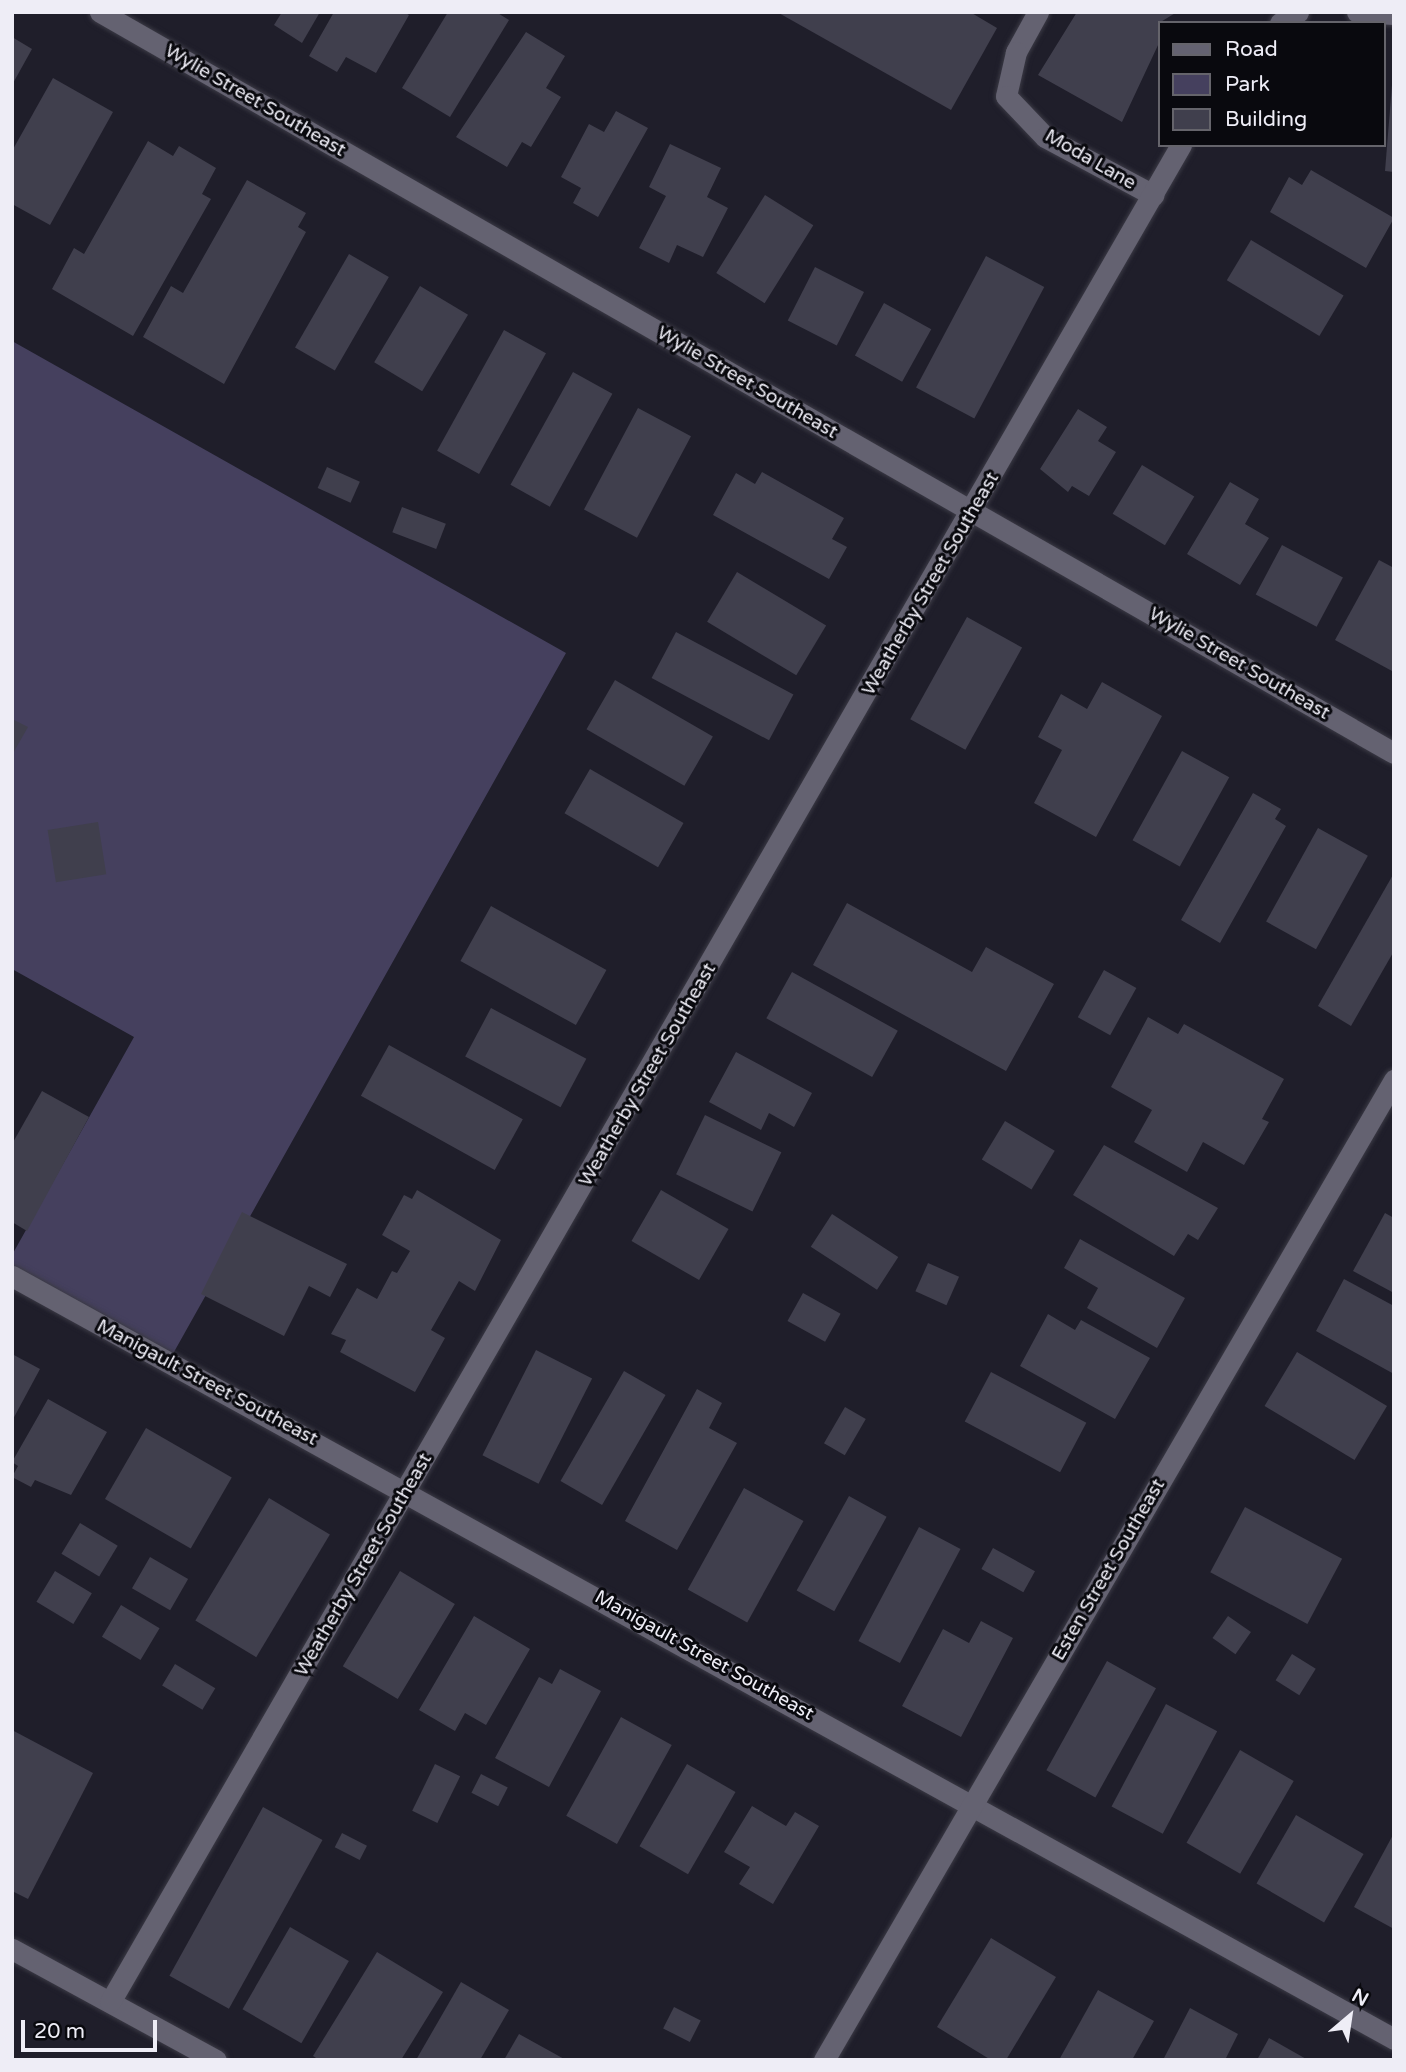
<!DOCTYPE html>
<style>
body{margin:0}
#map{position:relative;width:1406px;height:2072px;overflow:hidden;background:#1f1e2a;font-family:"Varela Round",sans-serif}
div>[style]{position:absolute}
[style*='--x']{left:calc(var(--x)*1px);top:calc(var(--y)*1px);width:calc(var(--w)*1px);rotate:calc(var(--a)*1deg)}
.green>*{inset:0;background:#45405e}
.building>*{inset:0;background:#403f4d;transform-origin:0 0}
.roads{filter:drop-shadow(0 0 2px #3b3a45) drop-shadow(0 0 2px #3b3a45)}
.street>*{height:21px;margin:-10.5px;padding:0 10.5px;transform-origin:10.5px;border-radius:10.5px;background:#646271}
span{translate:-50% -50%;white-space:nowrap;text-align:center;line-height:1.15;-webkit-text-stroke:6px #09090e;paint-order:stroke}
.street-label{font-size:19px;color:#eeedf6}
.frame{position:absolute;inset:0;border:14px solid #eeedf6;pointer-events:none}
.legend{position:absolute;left:1158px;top:21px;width:228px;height:126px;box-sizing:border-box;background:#09090e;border:2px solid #65646b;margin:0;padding:9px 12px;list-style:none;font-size:21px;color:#eeedf6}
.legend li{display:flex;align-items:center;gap:14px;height:35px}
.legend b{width:35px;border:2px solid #65646b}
.north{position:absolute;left:1315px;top:1981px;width:70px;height:70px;-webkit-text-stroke:5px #09090e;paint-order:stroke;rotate:29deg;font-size:19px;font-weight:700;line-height:28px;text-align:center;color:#eeedf6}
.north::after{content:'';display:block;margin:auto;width:24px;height:32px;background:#eeedf6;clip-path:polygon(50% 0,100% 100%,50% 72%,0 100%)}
.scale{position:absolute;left:21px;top:2020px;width:136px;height:32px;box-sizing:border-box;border:4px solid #eeedf6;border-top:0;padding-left:9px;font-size:21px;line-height:24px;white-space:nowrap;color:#eeedf6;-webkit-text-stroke:5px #09090e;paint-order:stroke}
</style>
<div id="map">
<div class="green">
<div style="clip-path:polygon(12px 341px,566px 653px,165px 1368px,12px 1282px,12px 1255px,134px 1037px,12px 969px)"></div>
</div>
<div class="building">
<div style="clip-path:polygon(282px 12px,320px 12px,302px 43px,274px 25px)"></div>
<div style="clip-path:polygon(334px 12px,404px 12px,409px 15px,376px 73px,346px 57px,337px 72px,309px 56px)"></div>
<div style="clip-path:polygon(448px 12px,496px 12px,509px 20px,450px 117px,402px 88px)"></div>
<div style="clip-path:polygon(777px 12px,970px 12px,997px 28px,951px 110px)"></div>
<div style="clip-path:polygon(1077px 12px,1177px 12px,1159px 23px,1159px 43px,1122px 122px,1038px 75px)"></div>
<div style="clip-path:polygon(526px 32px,565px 56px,546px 88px,561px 97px,531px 147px,522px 142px,507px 167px,456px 137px)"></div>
<div style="clip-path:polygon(12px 37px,32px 49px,12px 85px)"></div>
<div style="clip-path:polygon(53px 78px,113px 112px,50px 225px,12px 204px,12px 151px)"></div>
<div style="clip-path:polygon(1392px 85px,1394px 85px,1394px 172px,1385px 171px)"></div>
<div style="clip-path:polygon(616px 111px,648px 128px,598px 217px,573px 203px,581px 188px,561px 177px,589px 124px,604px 132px)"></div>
<div style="clip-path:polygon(148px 141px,173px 156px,179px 146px,216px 168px,202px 194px,211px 199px,133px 336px,52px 289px,74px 248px,84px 254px)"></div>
<div style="clip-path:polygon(670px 144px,721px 168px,707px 197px,728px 208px,703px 257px,677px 245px,669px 263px,639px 248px,666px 196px,649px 187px)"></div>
<div style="clip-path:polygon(1311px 170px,1394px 218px,1366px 268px,1270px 212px,1289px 177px,1302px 185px)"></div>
<div style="clip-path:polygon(247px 180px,306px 213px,298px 227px,306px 232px,224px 384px,143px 337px,171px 286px,183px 293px)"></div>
<div style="left:765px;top:195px;width:57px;height:92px;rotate:32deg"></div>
<div style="left:1251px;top:240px;width:108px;height:47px;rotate:31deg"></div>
<div style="left:349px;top:254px;width:46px;height:108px;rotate:30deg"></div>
<div style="left:986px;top:256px;width:66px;height:149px;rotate:28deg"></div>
<div style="left:815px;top:267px;width:55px;height:60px;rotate:27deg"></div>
<div style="left:420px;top:286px;width:56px;height:89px;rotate:31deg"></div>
<div style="left:884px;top:303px;width:54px;height:60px;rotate:29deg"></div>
<div style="left:504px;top:330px;width:48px;height:138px;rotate:29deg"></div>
<div style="left:573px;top:372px;width:45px;height:129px;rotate:29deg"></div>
<div style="left:638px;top:408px;width:60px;height:115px;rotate:28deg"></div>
<div style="clip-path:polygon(1078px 409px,1107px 427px,1098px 441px,1116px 452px,1089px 496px,1072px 486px,1068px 492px,1040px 469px)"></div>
<div style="left:1142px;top:465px;width:61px;height:57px;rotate:31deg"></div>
<div style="left:327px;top:467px;width:36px;height:23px;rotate:24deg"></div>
<div style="clip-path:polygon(762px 472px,844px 518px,832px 539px,847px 547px,829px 579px,713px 515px,736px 473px,755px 484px)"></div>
<div style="clip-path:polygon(1230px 482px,1259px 499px,1245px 524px,1269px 538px,1240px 585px,1187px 554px)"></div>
<div style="left:402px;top:507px;width:47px;height:27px;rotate:21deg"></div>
<div style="left:1282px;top:545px;width:69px;height:56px;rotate:28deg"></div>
<div style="clip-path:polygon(1379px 560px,1394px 568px,1392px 671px,1335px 640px)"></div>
<div style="left:737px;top:572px;width:104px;height:58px;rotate:31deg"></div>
<div style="left:967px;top:617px;width:63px;height:117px;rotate:29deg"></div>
<div style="left:676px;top:632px;width:133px;height:52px;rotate:28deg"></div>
<div style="left:615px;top:680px;width:113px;height:57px;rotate:30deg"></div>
<div style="clip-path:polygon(1102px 682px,1162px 716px,1096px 837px,1034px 803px,1062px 750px,1038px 737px,1061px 694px,1087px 709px)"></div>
<div style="clip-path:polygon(12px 719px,28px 727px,12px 755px)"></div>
<div style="left:1182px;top:751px;width:54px;height:102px;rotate:29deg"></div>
<div style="left:590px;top:769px;width:108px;height:51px;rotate:30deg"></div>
<div style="clip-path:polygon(1253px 793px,1281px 809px,1275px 819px,1286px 826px,1220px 943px,1181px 920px)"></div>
<div style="left:98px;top:822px;width:53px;height:51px;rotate:81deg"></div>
<div style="left:1318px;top:828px;width:57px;height:107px;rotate:29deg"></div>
<div style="clip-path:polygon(1394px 873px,1394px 951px,1351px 1026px,1318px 1006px)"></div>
<div style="clip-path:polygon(847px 903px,972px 972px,986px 947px,1054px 984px,1006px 1071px,813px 965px)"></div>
<div style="left:491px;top:906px;width:132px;height:63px;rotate:29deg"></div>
<div style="left:1104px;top:970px;width:37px;height:54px;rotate:29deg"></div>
<div style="left:792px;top:972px;width:121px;height:53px;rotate:29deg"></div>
<div style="left:491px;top:1008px;width:108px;height:55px;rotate:28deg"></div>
<div style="clip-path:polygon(1148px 1017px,1178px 1034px,1184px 1024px,1284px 1079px,1262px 1119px,1269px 1122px,1244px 1165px,1203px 1142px,1187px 1172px,1134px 1142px,1152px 1110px,1111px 1087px)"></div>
<div style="left:389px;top:1045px;width:153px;height:58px;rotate:29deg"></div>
<div style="clip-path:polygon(736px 1052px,812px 1093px,794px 1127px,769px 1113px,761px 1130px,709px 1102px)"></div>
<div style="clip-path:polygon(42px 1091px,89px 1117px,27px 1231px,12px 1222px,12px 1144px)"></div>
<div style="left:705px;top:1115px;width:85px;height:66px;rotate:26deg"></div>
<div style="left:1005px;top:1121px;width:58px;height:45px;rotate:31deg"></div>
<div style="clip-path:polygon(1104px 1145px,1218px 1208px,1198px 1240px,1188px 1234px,1174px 1256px,1073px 1195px)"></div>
<div style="clip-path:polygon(417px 1190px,501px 1240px,475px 1291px,459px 1281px,431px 1330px,445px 1338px,415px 1392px,340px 1352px,346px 1340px,331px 1334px,357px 1288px,377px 1299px,392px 1271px,397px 1273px,410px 1251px,382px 1235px,404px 1195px,412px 1199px)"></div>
<div style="left:661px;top:1190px;width:78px;height:59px;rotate:30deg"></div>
<div style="clip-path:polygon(242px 1212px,347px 1264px,330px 1297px,309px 1286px,284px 1336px,201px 1294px)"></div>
<div style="clip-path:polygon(1385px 1213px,1394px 1218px,1394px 1293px,1353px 1271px)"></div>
<div style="left:832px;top:1214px;width:79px;height:39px;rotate:33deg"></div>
<div style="clip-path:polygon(1080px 1239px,1185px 1298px,1157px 1348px,1087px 1308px,1098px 1288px,1064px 1268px)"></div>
<div style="left:928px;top:1263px;width:34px;height:31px;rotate:24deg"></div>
<div style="clip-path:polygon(1344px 1279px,1394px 1306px,1394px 1374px,1316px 1331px)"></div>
<div style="left:803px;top:1293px;width:43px;height:32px;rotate:29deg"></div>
<div style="clip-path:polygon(1048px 1314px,1075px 1330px,1081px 1320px,1150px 1358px,1115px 1419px,1020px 1366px)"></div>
<div style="left:536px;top:1350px;width:63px;height:118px;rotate:27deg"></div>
<div style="left:1297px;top:1352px;width:105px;height:63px;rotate:31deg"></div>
<div style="clip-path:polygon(12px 1354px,40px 1369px,12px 1421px)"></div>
<div style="left:624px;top:1371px;width:48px;height:127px;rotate:30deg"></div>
<div style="left:991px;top:1372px;width:108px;height:56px;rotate:28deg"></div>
<div style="clip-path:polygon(697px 1389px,722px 1403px,709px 1428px,737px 1443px,677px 1550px,625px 1521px)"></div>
<div style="clip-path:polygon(48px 1399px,107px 1432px,71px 1495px,35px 1480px,31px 1487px,12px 1477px,18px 1466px,12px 1462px)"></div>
<div style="left:845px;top:1407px;width:24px;height:42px;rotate:30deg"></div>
<div style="left:146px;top:1428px;width:99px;height:82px;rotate:30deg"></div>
<div style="left:744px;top:1488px;width:68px;height:116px;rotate:29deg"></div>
<div style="left:849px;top:1496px;width:43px;height:108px;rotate:29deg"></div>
<div style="left:269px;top:1498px;width:71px;height:143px;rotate:31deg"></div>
<div style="left:1245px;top:1507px;width:110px;height:74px;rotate:28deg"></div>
<div style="left:80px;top:1523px;width:44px;height:36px;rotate:31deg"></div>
<div style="left:919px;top:1527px;width:47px;height:129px;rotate:28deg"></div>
<div style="left:993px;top:1548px;width:48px;height:24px;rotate:29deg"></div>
<div style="left:150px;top:1557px;width:44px;height:36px;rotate:30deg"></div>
<div style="left:55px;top:1571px;width:43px;height:36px;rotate:31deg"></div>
<div style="left:400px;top:1571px;width:64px;height:111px;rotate:31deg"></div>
<div style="left:121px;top:1605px;width:45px;height:37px;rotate:31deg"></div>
<div style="clip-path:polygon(474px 1616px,530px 1649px,486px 1725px,465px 1713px,455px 1731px,419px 1710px)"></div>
<div style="left:1228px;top:1616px;width:28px;height:27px;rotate:35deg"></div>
<div style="clip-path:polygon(981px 1621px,1013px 1638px,961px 1737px,902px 1706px,943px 1629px,969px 1643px)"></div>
<div style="left:1292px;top:1654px;width:28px;height:31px;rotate:32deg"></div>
<div style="left:1107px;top:1661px;width:56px;height:125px;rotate:29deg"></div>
<div style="left:175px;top:1664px;width:47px;height:25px;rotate:31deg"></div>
<div style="clip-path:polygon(560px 1669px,601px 1691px,549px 1787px,495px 1758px,539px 1677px,552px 1684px)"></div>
<div style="left:1166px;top:1704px;width:58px;height:116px;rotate:28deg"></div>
<div style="left:621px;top:1717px;width:58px;height:113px;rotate:29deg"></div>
<div style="clip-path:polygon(12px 1730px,93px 1773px,28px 1899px,12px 1891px)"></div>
<div style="left:1240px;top:1750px;width:62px;height:107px;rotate:30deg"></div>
<div style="left:435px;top:1764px;width:28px;height:52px;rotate:26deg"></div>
<div style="left:687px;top:1764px;width:56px;height:95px;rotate:30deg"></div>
<div style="left:481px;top:1774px;width:30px;height:21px;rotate:27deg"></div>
<div style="clip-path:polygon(752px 1806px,786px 1826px,795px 1812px,819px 1826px,773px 1904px,739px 1884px,750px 1867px,724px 1852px)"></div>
<div style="left:263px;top:1807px;width:68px;height:193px;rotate:29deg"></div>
<div style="left:1296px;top:1815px;width:78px;height:79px;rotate:30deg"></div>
<div style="left:342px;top:1833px;width:28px;height:16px;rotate:27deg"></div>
<div style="clip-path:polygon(1394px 1833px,1394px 1929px,1354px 1907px)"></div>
<div style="left:290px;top:1927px;width:68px;height:95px;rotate:30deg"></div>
<div style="clip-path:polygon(991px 1938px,1056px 1977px,1006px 2060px,991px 2060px,937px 2027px)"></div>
<div style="clip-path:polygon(377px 1952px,443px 1992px,401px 2060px,319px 2060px,313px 2056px)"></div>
<div style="clip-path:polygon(461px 1982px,509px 2010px,480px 2060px,416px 2060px)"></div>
<div style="clip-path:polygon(1098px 1990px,1154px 2021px,1132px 2060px,1059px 2060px)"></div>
<div style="left:674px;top:2007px;width:30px;height:24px;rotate:27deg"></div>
<div style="clip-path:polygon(1190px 2008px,1238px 2034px,1225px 2060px,1163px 2060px)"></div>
<div style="clip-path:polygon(519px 2034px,566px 2060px,504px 2060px)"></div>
<div style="clip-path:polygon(1269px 2038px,1308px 2060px,1257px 2060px)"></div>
</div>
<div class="roads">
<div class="street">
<div style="--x:100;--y:12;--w:1491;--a:29.8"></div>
<div style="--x:1038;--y:12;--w:46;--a:118.8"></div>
<div style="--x:1016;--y:52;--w:45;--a:102.8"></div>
<div style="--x:1006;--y:96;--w:57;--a:46.4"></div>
<div style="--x:1045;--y:137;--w:123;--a:28.2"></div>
<div style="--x:1357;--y:12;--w:37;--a:3"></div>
<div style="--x:1280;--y:23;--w:21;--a:-31"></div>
<div style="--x:12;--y:1276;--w:1579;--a:28.9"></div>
<div style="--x:12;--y:1949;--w:232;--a:28.6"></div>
<div style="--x:110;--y:2002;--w:2144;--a:-60.03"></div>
<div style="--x:824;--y:2060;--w:1134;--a:-59.82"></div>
</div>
</div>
<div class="street-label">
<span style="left:255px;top:101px;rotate:30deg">Wylie Street Southeast</span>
<span style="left:1090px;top:160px;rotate:30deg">Moda Lane</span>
<span style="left:747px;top:383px;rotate:30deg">Wylie Street Southeast</span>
<span style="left:931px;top:584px;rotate:-60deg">Weatherby Street Southeast</span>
<span style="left:1239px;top:664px;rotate:30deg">Wylie Street Southeast</span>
<span style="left:648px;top:1075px;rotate:-60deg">Weatherby Street Southeast</span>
<span style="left:207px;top:1383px;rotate:28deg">Manigault Street Southeast</span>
<span style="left:364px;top:1565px;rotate:-60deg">Weatherby Street Southeast</span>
<span style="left:1109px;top:1570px;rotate:-60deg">Esten Street Southeast</span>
<span style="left:704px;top:1656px;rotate:29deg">Manigault Street Southeast</span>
</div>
<div class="frame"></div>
<ul class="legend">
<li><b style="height:9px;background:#646271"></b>Road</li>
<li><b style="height:19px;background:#45405e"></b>Park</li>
<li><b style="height:19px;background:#403f4d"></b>Building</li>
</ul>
<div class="north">N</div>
<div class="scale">20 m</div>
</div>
